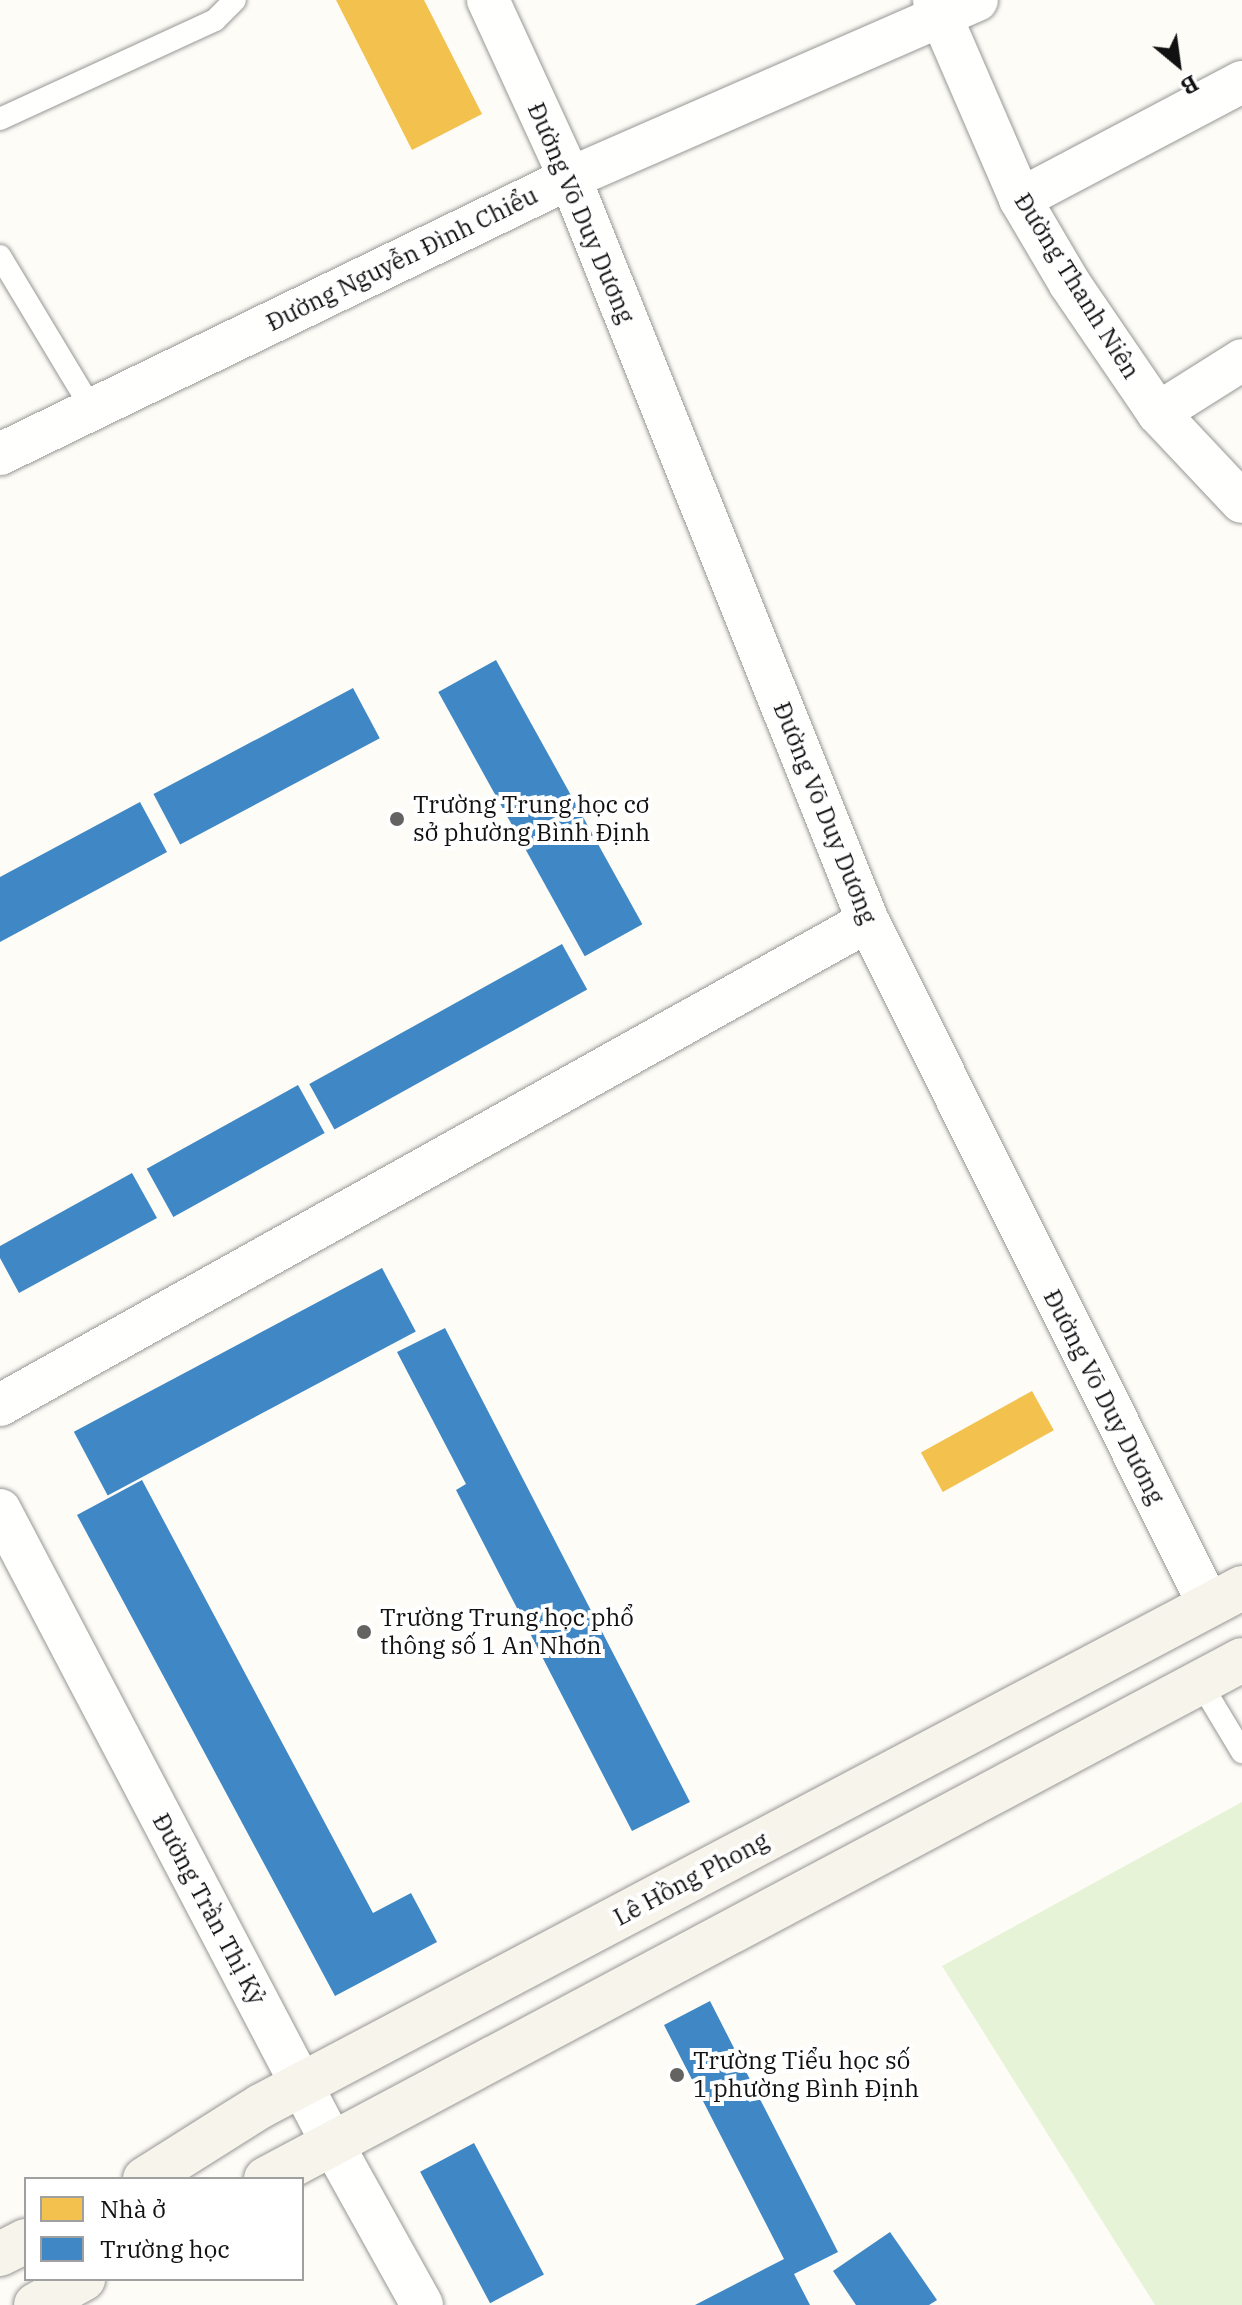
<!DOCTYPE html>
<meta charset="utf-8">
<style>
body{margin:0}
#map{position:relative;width:1242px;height:2305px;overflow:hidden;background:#fdfcf7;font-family:"IBM Plex Serif",serif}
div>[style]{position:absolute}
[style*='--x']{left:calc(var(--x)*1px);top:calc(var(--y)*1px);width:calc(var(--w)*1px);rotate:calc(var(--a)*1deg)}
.green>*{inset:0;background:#e7f3d7}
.homes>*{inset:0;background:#f2c14e;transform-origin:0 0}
.schools>*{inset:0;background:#3f88c5;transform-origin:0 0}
.roads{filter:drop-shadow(0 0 2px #979795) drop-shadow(0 0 2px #979795)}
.service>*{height:22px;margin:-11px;padding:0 11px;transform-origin:11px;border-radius:11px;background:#fffffe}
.minor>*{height:42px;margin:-21px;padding:0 21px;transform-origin:21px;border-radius:21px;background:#fffffe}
.secondary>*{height:44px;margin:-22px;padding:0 22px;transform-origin:22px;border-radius:22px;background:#f6f4eb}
.dots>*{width:22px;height:22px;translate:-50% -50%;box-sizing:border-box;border:4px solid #fff;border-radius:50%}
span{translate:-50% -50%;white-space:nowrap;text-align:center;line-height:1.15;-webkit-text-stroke:8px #fff;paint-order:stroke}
.street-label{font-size:24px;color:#111}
.poi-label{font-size:24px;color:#111}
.left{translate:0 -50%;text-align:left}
.legend{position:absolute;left:24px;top:2177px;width:280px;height:104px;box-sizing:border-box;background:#fff;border:2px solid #a0a0a0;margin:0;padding:10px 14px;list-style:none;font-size:24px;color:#111}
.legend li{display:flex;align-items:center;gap:16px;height:40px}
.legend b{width:40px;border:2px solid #a0a0a0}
.north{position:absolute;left:1138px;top:24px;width:80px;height:80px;-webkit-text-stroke:6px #fff;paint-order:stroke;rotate:151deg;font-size:22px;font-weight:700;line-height:32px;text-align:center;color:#111}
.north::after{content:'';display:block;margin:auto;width:28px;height:36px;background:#111;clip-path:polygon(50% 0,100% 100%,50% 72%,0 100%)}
</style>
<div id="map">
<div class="green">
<div style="clip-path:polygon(1242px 1802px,1242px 2305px,1155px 2305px,942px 1966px)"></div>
</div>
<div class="homes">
<div style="clip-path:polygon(336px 0,424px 0,482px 114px,412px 150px)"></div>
<div style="left:1032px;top:1391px;width:45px;height:127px;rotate:61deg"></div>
</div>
<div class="schools">
<div style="left:496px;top:660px;width:302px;height:66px;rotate:61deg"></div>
<div style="left:353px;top:688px;width:57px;height:226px;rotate:62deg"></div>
<div style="clip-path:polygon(140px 802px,167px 852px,0 942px,0 877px)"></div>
<div style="left:562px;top:944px;width:52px;height:289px;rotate:61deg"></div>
<div style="left:298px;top:1085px;width:55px;height:173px;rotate:61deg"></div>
<div style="clip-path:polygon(132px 1173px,157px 1218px,19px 1293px,0 1258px,0 1246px)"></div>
<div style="left:382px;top:1268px;width:72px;height:349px;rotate:62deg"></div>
<div style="clip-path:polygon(445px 1328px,690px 1802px,632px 1831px,456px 1490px,466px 1484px,397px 1352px)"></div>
<div style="clip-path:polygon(142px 1480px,373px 1913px,411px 1893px,437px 1942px,335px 1996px,77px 1515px)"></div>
<div style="clip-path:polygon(710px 2001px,838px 2252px,794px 2274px,810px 2305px,695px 2305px,784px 2259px,664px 2025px)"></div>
<div style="left:474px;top:2143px;width:149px;height:61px;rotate:62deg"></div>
<div style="clip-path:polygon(890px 2232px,937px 2300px,929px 2305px,856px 2305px,833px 2271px)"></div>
</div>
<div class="roads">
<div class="service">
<div style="--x:0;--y:119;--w:237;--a:-24.7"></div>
<div style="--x:215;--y:20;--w:28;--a:-45"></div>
<div style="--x:0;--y:256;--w:179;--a:59"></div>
<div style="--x:1200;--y:1682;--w:82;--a:59"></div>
</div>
<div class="minor">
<div style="--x:488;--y:0;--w:196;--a:65.3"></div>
<div style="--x:570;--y:178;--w:801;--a:68.15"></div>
<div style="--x:868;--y:921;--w:764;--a:63.5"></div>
<div style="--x:934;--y:0;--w:217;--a:66.6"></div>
<div style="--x:1020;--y:199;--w:99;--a:59.5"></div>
<div style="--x:1070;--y:284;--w:156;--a:55.7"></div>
<div style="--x:1158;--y:413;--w:122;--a:46.7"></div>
<div style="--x:1020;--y:199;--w:251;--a:-27.8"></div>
<div style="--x:1158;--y:413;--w:99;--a:-32.2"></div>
<div style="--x:0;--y:454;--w:633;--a:-25.84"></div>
<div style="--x:570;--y:178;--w:444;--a:-23.6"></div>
<div style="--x:0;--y:1405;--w:994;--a:-29.14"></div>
<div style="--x:0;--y:1510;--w:715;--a:62.32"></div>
<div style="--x:332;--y:2143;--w:185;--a:60.9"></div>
</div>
<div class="secondary">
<div style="--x:145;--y:2179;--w:137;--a:-32.2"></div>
<div style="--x:261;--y:2106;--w:1109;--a:-27.84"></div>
<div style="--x:266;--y:2179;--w:1105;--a:-28"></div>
<div style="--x:0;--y:2254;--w:29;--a:-27"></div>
<div style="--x:36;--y:2305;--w:54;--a:-29"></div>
</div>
</div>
<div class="dots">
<div style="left:397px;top:819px;background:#646362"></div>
<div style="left:364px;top:1632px;background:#646362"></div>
<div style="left:677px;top:2075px;background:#646362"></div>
</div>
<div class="street-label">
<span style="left:581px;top:213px;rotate:67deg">Đường Võ Duy Dương</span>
<span style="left:402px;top:259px;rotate:-26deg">Đường Nguyễn Đình Chiểu</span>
<span style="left:1077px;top:286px;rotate:58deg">Đường Thanh Niên</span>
<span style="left:825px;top:813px;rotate:68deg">Đường Võ Duy Dương</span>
<span style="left:1104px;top:1397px;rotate:63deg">Đường Võ Duy Dương</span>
<span style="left:691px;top:1879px;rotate:-28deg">Lê Hồng Phong</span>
<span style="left:209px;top:1909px;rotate:62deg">Đường Trần Thị Kỷ</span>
</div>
<div class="poi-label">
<span class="left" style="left:413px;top:819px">Trường Trung học cơ<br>sở phường Bình Định</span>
<span class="left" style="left:380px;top:1632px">Trường Trung học phổ<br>thông số 1 An Nhơn</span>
<span class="left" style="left:693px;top:2075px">Trường Tiểu học số<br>1 phường Bình Định</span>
</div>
<ul class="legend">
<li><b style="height:22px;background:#f2c14e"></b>Nhà ở</li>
<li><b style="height:22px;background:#3f88c5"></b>Trường học</li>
</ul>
<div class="north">B</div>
</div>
